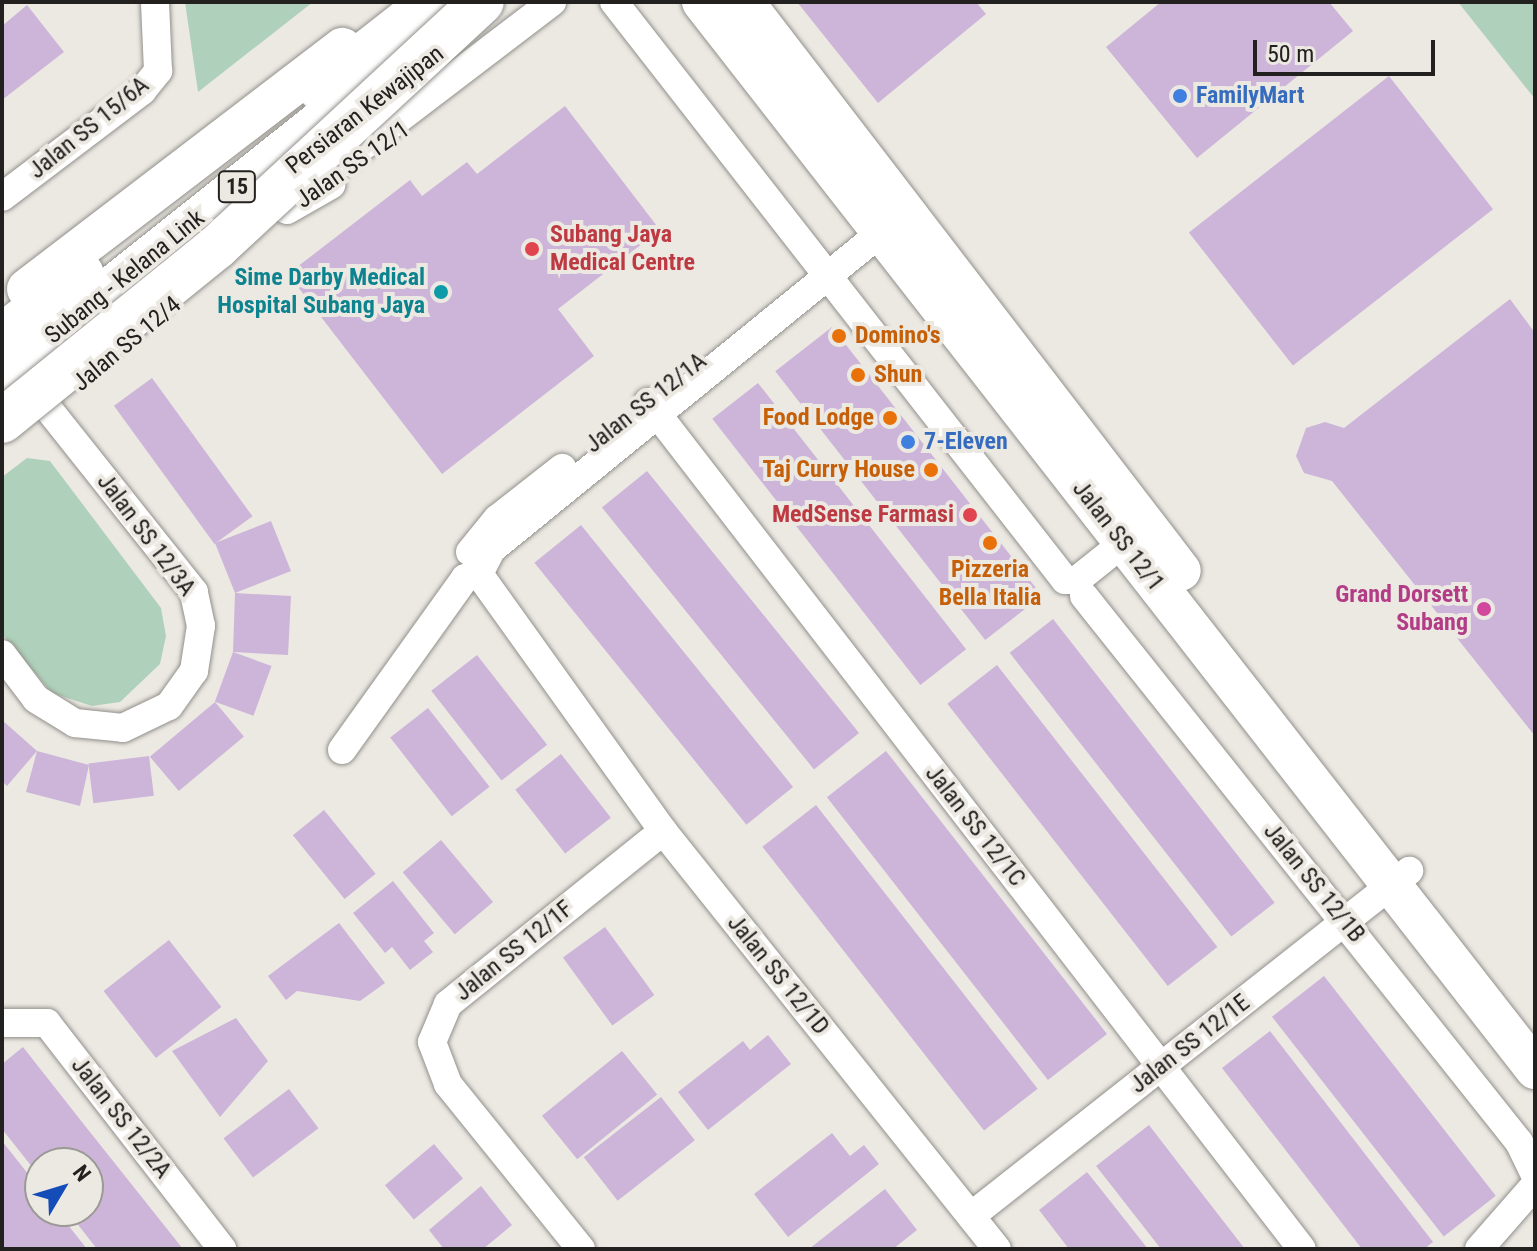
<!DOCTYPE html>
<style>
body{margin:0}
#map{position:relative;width:1537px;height:1251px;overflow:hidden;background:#ece9e3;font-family:"Roboto Condensed",sans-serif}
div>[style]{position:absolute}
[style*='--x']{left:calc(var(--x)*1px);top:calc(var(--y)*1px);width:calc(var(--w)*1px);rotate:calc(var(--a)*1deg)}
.green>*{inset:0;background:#afd1bb}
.building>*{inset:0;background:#ccb5d9;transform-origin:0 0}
.roads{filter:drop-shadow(0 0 2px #92908b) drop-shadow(0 0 2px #92908b)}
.street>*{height:28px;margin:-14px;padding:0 14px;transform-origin:14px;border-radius:14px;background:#fff}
.secondary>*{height:40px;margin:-20px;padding:0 20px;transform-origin:20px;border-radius:20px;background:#fff}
.primary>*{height:44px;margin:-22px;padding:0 22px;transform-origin:22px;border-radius:22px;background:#fff}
.bridges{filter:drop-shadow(0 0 2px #92908b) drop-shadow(0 0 2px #92908b)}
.primary-bridge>*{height:44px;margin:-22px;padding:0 22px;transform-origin:22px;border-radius:22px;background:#fff}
.dots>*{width:22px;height:22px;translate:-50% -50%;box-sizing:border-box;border:4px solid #ece9e3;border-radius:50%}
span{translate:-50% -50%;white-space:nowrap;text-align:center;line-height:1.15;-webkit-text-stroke:8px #ece9e3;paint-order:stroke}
.shield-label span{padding:2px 6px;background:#ece9e3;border:2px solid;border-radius:6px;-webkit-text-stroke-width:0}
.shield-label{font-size:22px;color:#22211f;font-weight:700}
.shop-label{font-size:24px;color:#366cbe;font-weight:700}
.left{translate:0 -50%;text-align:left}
.street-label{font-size:24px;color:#22211f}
.health-label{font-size:24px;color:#be3a42;font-weight:700}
.right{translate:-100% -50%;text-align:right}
.culture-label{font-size:24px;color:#0d838f;font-weight:700}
.food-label{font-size:24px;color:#c56008;font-weight:700}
.hotel-label{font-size:24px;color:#b23c85;font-weight:700}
.frame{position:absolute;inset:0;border:4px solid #22211f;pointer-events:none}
.north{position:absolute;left:24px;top:1147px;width:80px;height:80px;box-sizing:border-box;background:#ece9e3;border:2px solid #9b9995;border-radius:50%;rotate:52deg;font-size:22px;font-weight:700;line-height:32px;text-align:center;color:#22211f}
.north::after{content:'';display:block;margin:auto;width:28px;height:36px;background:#144db8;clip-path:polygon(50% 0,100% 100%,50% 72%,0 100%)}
.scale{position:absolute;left:1253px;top:40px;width:182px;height:36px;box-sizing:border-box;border:4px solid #22211f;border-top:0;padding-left:10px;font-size:24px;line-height:28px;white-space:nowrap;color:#22211f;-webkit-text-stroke:6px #ece9e3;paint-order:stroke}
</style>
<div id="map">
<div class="green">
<div style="clip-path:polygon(185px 2px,313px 2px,198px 92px)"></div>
<div style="clip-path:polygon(1458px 2px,1535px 2px,1535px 99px)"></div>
<div style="clip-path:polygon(27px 458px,50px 461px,161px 608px,166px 636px,160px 664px,120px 702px,92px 706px,52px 693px,2px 634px,2px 477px)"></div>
</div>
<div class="building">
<div style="clip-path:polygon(797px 2px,976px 2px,986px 14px,878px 103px)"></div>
<div style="clip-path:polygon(1161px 2px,1329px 2px,1353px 31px,1197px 158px,1106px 47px)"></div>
<div style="clip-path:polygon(27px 5px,64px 52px,2px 100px,2px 26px)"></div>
<div style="left:1389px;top:76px;width:169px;height:254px;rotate:52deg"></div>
<div style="clip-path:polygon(565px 106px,660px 230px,558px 309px,594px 356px,442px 474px,288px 274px,410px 180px,422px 196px,467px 162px,477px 174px)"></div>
<div style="clip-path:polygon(1510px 299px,1535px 333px,1535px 736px,1332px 481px,1304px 473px,1296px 456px,1306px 428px,1325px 422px,1344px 428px)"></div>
<div style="left:832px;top:327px;width:341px;height:72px;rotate:52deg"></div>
<div style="left:152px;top:378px;width:171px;height:47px;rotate:54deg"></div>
<div style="left:758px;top:383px;width:338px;height:58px;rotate:52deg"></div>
<div style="left:647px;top:471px;width:337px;height:58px;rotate:51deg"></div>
<div style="clip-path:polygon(271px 521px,291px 571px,235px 593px,291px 596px,288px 655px,233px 652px,235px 593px,215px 543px)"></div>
<div style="left:581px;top:525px;width:337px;height:60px;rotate:51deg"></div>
<div style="left:1053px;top:619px;width:360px;height:55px;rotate:52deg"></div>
<div style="left:233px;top:652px;width:41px;height:53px;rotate:20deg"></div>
<div style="left:477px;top:655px;width:114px;height:58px;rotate:52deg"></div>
<div style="left:997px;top:665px;width:358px;height:63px;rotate:52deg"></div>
<div style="left:215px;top:702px;width:45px;height:85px;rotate:50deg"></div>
<div style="left:428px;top:708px;width:100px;height:48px;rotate:52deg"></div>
<div style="clip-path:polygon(2px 720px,37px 751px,89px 765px,80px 806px,26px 792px,37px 751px,7px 786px,2px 781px)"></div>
<div style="left:886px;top:751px;width:359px;height:75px;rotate:52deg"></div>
<div style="left:561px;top:754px;width:81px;height:58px;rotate:52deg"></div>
<div style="left:149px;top:756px;width:40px;height:61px;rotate:83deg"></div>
<div style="left:816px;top:805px;width:360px;height:68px;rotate:52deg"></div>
<div style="left:324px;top:810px;width:82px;height:40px;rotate:51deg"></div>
<div style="left:441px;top:840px;width:81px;height:50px;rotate:50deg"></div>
<div style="clip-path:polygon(393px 881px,434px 933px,424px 941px,433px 952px,410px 970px,392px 947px,385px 953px,353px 913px)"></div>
<div style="clip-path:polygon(339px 923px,385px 983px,360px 1001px,297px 991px,286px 1000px,268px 976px)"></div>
<div style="left:605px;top:927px;width:84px;height:52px;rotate:54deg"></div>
<div style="left:169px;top:940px;width:85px;height:83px;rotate:52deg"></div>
<div style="left:1324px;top:976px;width:279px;height:66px;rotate:52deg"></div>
<div style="clip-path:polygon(236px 1018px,268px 1061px,220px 1117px,172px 1051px)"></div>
<div style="clip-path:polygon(1270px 1031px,1433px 1242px,1424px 1249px,1362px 1249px,1222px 1068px)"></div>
<div style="clip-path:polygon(768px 1035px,791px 1064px,708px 1130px,678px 1092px,743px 1041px,750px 1050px)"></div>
<div style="clip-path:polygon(23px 1047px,82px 1122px,183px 1249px,97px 1249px,79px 1226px,67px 1211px,88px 1211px,88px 1163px,40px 1163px,40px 1177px,2px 1129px,2px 1064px)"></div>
<div style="left:622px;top:1051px;width:56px;height:103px;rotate:51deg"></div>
<div style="left:289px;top:1089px;width:49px;height:82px;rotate:53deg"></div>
<div style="left:661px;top:1097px;width:55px;height:98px;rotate:52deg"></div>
<div style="clip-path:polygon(1149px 1125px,1179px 1164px,1245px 1249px,1161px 1249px,1111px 1185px,1096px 1166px)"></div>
<div style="clip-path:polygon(832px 1133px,850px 1156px,864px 1145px,879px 1164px,788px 1237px,754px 1194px)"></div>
<div style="clip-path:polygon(2px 1141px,40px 1189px,40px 1211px,57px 1211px,87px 1249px,2px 1249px)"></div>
<div style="left:434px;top:1144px;width:45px;height:64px;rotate:50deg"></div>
<div style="clip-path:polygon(1087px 1172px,1103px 1192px,1148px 1249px,1069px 1249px,1039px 1210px)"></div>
<div style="clip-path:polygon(481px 1186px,512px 1225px,483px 1249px,444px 1249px,429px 1230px)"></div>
<div style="clip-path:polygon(885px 1189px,917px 1230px,893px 1249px,809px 1249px)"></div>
</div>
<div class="roads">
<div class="street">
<div style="--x:614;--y:2;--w:733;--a:52.04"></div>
<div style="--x:1065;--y:580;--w:12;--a:0"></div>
<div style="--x:1077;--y:580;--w:77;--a:-38.7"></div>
<div style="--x:308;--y:188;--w:307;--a:-37.3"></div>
<div style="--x:2;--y:197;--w:176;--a:-37.1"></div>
<div style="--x:142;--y:91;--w:26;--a:-51"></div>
<div style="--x:158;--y:71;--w:69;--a:-92.5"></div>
<div style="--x:287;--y:210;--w:51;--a:-29.6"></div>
<div style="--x:648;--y:402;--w:1070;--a:52.33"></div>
<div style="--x:470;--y:552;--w:43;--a:-50.7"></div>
<div style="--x:497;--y:519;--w:83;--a:-38.1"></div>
<div style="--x:479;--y:574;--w:316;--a:54.4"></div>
<div style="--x:663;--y:831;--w:535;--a:51.37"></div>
<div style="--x:479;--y:574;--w:28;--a:-63"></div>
<div style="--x:492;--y:549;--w:518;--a:-39.13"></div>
<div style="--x:1084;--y:596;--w:698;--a:51.46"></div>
<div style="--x:1519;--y:1142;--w:37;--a:64"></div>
<div style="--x:2;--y:654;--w:56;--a:52.9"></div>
<div style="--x:36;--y:699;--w:46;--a:31.6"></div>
<div style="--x:75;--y:723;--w:48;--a:5.9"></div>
<div style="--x:123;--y:728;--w:51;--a:-25.6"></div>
<div style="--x:169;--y:706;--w:43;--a:-54.5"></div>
<div style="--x:194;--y:671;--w:46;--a:-81.2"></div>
<div style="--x:201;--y:626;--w:35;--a:-102"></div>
<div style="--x:194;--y:592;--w:233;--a:-128.5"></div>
<div style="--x:342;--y:750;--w:211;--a:-54.4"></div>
<div style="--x:465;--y:578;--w:15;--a:-16"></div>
<div style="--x:2;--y:1023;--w:45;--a:0"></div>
<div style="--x:47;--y:1023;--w:286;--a:52.2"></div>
<div style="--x:971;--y:1216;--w:558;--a:-38.23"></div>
<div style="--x:581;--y:1249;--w:212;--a:-128.9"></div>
<div style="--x:448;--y:1084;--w:45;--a:-110.9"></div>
<div style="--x:432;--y:1042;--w:41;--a:-67.2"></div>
<div style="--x:448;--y:1004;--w:276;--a:-38.8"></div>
<div style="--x:1479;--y:1249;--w:85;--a:-48.8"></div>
</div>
<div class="secondary">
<div style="--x:702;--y:2;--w:1354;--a:52.02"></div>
<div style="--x:744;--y:2;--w:717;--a:52.48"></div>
<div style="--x:27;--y:289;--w:397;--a:-37.4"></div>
</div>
<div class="primary">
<div style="--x:320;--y:89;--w:141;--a:-38.1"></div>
<div style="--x:2;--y:336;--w:101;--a:-37.8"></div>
<div style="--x:2;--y:376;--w:469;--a:-38.5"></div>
</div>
</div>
<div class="bridges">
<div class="primary-bridge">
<div style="--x:2;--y:421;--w:277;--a:-39"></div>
<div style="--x:217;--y:247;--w:361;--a:-42.8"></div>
</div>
</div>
<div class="dots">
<div style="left:1180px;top:96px;background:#3f7fe0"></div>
<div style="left:532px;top:249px;background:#e0444e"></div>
<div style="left:441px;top:292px;background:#0f9aa8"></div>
<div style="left:839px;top:336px;background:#e8710a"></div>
<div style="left:858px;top:375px;background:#e8710a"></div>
<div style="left:890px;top:418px;background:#e8710a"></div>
<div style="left:908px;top:442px;background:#3f7fe0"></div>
<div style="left:931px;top:470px;background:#e8710a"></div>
<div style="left:970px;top:515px;background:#e0444e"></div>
<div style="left:990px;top:543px;background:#e8710a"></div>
<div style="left:1484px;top:609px;background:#d1479c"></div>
</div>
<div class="shield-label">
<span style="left:237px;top:187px">15</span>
</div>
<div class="shop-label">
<span class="left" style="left:1196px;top:96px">FamilyMart</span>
<span class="left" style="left:924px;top:442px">7-Eleven</span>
</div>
<div class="street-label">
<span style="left:365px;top:110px;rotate:-38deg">Persiaran Kewajipan</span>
<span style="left:89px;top:128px;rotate:-39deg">Jalan SS 15/6A</span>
<span style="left:353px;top:165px;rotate:-35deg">Jalan SS 12/1</span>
<span style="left:125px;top:277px;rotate:-39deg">Subang - Kelana Link</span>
<span style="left:127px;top:344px;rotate:-40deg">Jalan SS 12/4</span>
<span style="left:646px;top:403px;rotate:-38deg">Jalan SS 12/1A</span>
<span style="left:146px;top:535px;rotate:53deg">Jalan SS 12/3A</span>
<span style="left:1118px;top:536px;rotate:52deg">Jalan SS 12/1</span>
<span style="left:975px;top:826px;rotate:52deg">Jalan SS 12/1C</span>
<span style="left:1314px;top:883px;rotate:51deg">Jalan SS 12/1B</span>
<span style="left:514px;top:951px;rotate:-39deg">Jalan SS 12/1F</span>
<span style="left:778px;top:975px;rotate:51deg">Jalan SS 12/1D</span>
<span style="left:1190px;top:1044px;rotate:-38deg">Jalan SS 12/1E</span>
<span style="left:121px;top:1118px;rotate:52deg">Jalan SS 12/2A</span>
</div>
<div class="health-label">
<span class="left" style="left:550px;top:249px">Subang Jaya<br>Medical Centre</span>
<span class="right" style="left:954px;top:515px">MedSense Farmasi</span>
</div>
<div class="culture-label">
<span class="right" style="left:425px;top:292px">Sime Darby Medical<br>Hospital Subang Jaya</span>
</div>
<div class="food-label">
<span class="left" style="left:855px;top:336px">Domino's</span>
<span class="left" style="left:874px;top:375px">Shun</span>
<span class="right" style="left:874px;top:418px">Food Lodge</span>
<span class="right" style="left:915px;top:470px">Taj Curry House</span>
<span style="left:990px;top:584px">Pizzeria<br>Bella Italia</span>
</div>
<div class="hotel-label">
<span class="right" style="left:1468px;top:609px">Grand Dorsett<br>Subang</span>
</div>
<div class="frame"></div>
<div class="north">N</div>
<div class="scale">50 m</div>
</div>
